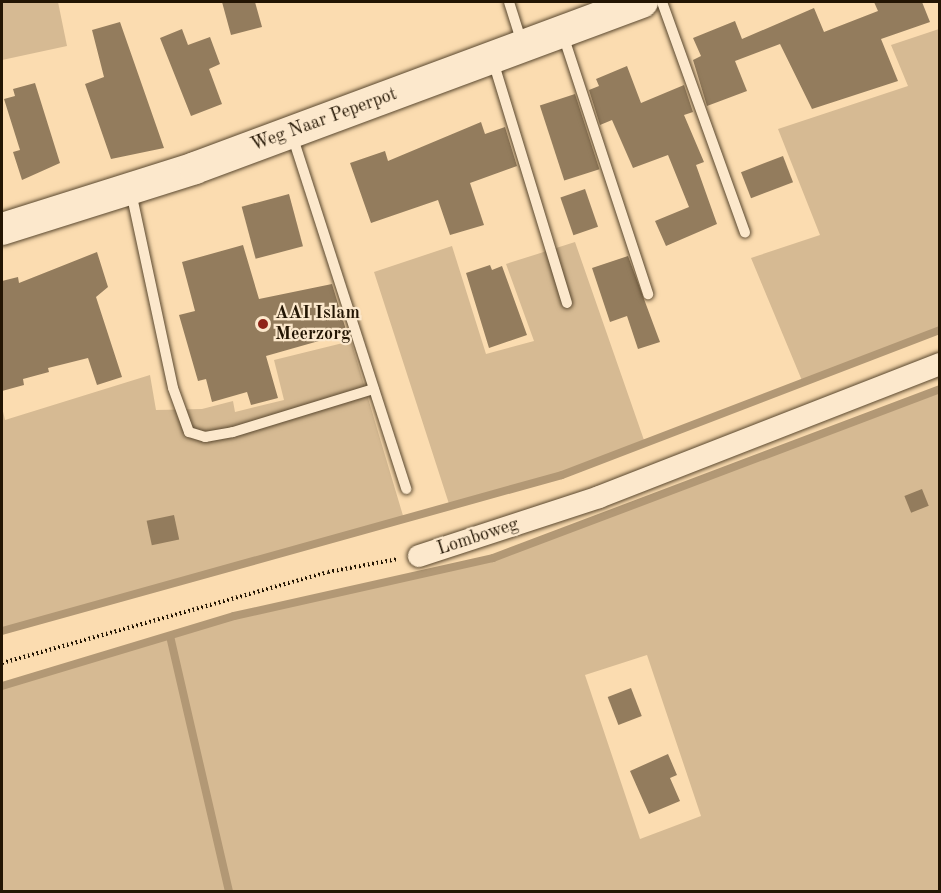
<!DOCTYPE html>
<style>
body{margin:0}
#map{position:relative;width:941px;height:893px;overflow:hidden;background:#fbdcb0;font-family:"Old Standard TT",serif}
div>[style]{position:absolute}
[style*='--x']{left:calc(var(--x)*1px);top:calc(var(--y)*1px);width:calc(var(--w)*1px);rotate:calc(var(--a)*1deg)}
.green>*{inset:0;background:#d6ba93}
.stream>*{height:8px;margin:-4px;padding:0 4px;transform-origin:4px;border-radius:4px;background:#b29875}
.building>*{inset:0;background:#937c5d;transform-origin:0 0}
.path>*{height:4px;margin-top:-2px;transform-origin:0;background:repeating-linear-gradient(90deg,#231503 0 1.5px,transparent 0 4.5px)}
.roads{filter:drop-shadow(0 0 2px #59472e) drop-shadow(0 0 2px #59472e)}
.lane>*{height:10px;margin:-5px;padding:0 5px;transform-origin:5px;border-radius:5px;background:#fce8cc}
.street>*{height:22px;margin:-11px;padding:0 11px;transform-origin:11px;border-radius:11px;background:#fce8cc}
.secondary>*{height:32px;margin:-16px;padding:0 16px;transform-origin:16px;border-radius:16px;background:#fce8cc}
.dots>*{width:16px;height:16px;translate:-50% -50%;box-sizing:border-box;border:3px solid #fce8cc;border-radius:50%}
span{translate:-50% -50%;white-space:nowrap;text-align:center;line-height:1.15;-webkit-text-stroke:4.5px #fce8cc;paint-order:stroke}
.street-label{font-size:18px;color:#231503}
.poi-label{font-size:18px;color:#231503;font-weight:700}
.left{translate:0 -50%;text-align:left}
.frame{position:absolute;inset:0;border:3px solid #231503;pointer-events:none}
</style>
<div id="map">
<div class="green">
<div style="clip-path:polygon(2px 2px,58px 2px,67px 46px,2px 60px)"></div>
<div style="clip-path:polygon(939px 29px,939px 330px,803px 383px,751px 258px,820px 235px,778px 129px,908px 86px,891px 45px)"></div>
<div style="clip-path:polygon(575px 242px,645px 443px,562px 475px,450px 507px,374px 272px,452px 246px,486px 354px,534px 341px,506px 264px)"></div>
<div style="clip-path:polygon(351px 341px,404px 519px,2px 631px,2px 407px,5px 420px,150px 375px,156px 410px,202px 409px,233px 401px,235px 412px,284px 400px,274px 360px)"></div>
<div style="clip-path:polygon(evenodd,939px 389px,939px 891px,2px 892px,2px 686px,234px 616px,493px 558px,939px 389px,647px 655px,701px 816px,640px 839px,585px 675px,647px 655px)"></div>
</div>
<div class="stream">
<div style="--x:2;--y:631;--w:581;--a:-15.57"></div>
<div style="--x:562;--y:475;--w:405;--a:-21"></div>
<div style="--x:170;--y:636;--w:263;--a:77"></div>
<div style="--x:2;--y:686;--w:242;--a:-16.8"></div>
<div style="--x:234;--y:616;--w:265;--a:-12.6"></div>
<div style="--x:493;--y:558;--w:478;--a:-20.7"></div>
</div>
<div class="building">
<div style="clip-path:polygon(222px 2px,255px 2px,262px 27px,231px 35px)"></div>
<div style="clip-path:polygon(874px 2px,922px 2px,930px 22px,881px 39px,898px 81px,812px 109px,780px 44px,735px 61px,747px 91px,707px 106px,693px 60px,701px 56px,693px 38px,735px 21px,742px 39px,814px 8px,824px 32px,878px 11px)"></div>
<div style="clip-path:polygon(120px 22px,164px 148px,111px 159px,85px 84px,104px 77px,92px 30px)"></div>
<div style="clip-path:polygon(182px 29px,188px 45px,210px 37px,220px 64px,209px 69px,222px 104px,191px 116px,160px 38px)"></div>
<div style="clip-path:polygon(627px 66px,641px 103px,684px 85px,693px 112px,684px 115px,704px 162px,696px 165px,717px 224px,666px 246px,655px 221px,689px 207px,668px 155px,633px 168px,612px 120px,600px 125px,589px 90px,599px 86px,596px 79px)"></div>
<div style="clip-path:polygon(35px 83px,60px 163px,22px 180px,13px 152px,20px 150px,4px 99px,15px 96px,13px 89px)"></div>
<div style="left:575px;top:94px;width:79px;height:37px;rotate:72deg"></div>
<div style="clip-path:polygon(481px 122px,485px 134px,505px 127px,517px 166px,470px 183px,484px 225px,450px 235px,438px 200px,371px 223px,350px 163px,385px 151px,388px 161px)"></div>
<div style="left:783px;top:156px;width:28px;height:45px;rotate:69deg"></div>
<div style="left:585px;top:189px;width:40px;height:26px;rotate:71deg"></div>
<div style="left:289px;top:194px;width:54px;height:49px;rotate:75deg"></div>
<div style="clip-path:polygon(243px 245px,259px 299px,332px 284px,347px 333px,266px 356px,278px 398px,251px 405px,247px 392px,212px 402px,206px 379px,198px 381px,179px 315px,195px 311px,182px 262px)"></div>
<div style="clip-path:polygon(97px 252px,108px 287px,96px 297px,122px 377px,97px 385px,88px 358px,48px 368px,49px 372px,23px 379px,24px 385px,2px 391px,2px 281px,18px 277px,19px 283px)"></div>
<div style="clip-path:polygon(628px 256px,660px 342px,638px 349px,627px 316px,610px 322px,592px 268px)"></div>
<div style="clip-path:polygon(490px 265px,492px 270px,502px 266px,527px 335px,489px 348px,466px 273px)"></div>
<div style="left:922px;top:489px;width:18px;height:19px;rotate:68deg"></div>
<div style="left:174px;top:515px;width:25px;height:28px;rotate:78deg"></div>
<div style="left:631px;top:688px;width:30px;height:25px;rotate:69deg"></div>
<div style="clip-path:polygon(668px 754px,677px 775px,670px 778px,680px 801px,649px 814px,630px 771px)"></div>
</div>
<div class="path">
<div style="--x:2;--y:663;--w:338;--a:-15.6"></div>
<div style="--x:328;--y:572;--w:71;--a:-10.5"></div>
</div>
<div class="roads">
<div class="lane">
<div style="--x:509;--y:2;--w:43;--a:72.4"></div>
<div style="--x:662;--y:2;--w:245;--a:70.2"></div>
<div style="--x:563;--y:35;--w:273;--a:71.8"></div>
<div style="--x:493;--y:61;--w:253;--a:73"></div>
<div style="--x:292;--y:135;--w:372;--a:72.1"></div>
<div style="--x:131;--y:192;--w:200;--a:77.9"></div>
<div style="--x:173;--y:388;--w:47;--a:70"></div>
<div style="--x:189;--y:432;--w:17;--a:17"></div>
<div style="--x:205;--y:437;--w:28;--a:-10"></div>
<div style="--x:233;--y:432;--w:147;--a:-17"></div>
</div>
<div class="street">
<div style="--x:419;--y:556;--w:189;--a:-18.1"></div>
<div style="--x:599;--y:497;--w:366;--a:-21.3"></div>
</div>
<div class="secondary">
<div style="--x:2;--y:229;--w:202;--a:-17.5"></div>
<div style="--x:195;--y:168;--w:477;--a:-20.4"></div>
</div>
</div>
<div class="dots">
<div style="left:263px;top:324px;background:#8f2418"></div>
</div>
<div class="street-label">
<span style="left:324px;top:120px;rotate:-20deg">Weg Naar Peperpot</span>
<span style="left:478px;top:537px;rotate:-18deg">Lomboweg</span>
</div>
<div class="poi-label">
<span class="left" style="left:275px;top:324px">AAI Islam<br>Meerzorg</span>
</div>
<div class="frame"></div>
</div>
